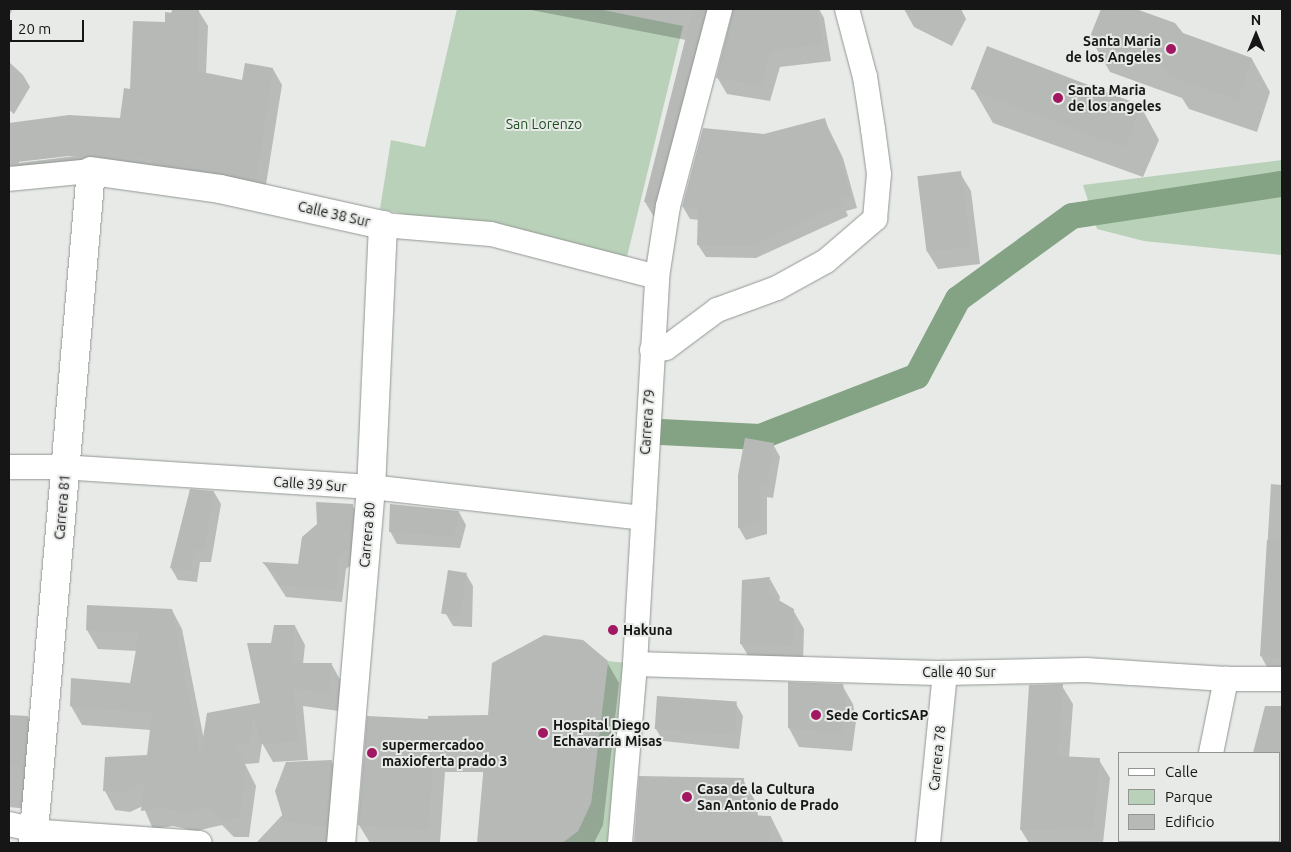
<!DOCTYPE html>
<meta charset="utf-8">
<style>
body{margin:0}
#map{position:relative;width:1291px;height:852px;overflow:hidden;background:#e7eae7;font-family:Ubuntu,sans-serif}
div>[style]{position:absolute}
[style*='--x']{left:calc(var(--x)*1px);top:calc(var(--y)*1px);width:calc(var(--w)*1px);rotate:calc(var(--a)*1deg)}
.green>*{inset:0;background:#b9d1b9}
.shadow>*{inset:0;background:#0003}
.canal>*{height:26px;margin:-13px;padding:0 13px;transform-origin:13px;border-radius:13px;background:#84a384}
.building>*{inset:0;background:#b6b9b6;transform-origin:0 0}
.roads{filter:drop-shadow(0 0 1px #939793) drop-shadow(0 0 1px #939793)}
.minor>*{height:24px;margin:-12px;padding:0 12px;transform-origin:12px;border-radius:12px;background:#fff}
.major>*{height:28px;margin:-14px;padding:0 14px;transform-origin:14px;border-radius:14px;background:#fff}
.dots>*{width:14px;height:14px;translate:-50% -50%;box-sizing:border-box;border:2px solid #e7eae7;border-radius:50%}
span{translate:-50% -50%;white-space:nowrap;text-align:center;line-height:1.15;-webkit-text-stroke:4px #e7eae7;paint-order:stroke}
.poi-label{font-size:14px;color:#151615;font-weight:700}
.right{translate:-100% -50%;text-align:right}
.left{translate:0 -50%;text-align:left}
.park-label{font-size:14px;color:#214e23}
.street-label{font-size:14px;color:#151615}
.frame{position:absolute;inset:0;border:10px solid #151615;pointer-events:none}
.legend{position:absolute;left:1118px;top:752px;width:162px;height:90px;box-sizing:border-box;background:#e7eae7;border:1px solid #939593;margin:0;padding:6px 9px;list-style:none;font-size:15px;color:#151615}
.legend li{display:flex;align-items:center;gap:10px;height:25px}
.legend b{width:25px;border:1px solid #939593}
.north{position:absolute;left:1231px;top:10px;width:50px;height:50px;-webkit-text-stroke:4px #e7eae7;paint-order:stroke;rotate:0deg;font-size:14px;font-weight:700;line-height:20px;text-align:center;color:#151615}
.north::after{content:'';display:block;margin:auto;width:18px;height:22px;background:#151615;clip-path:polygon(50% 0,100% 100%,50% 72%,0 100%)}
.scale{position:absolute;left:10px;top:20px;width:74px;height:22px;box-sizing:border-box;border:2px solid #151615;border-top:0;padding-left:6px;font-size:15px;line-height:18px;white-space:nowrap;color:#151615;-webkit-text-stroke:4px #e7eae7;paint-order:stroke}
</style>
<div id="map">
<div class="green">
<div style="clip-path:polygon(457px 9px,598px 9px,683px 26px,626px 261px,380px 209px,391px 140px,425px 147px)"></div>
<div style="clip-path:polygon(1282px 160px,1282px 255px,1144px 241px,1097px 229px,1083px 185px)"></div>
<div style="clip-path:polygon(608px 661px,635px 664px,618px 843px,562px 843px,578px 831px,591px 803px)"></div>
</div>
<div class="shadow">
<div style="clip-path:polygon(9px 9px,13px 9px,9px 16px)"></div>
<div style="clip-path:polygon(evenodd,173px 9px,198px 10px,208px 26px,206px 74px,243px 82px,273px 69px,282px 85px,264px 197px,18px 179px,9px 163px,121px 119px,131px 91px,173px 9px,75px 154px,75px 156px,19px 163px,19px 160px,75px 154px)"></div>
<div style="clip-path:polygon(526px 9px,708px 9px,657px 222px,645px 202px,686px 40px)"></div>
<div style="clip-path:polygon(734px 9px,819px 9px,824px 18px,831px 61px,780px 67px,770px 101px,727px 94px,717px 77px)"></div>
<div style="clip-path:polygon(904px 9px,961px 9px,966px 19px,952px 46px,914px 27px)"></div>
<div style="clip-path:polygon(1102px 9px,1133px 9px,1174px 24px,1182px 34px,1252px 59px,1270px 92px,1257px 132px,1189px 109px,1182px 98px,1110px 72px,1091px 39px)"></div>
<div style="clip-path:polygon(988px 48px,1141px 107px,1159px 140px,1143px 177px,993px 123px,974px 90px)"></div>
<div style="clip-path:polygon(9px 62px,23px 75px,30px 87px,14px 114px,9px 110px)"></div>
<div style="clip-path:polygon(824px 119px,843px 158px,857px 208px,846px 211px,848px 216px,756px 258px,706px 257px,698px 245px,699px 220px,690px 219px,683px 207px,765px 135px)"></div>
<div style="clip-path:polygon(960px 173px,971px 191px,980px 264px,938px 269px,927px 251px,919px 178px)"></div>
<div style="clip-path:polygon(773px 444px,780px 457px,773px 498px,767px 497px,767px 534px,746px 540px,739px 528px,739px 475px)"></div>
<div style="clip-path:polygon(1271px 484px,1282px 485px,1282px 669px,1268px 669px,1261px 656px)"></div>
<div style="clip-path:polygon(214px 492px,221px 504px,211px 562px,200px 562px,197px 582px,178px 580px,171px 568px)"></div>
<div style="clip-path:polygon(352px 505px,360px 517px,357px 560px,346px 569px,342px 602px,286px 597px,264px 563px,300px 565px,319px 525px)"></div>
<div style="clip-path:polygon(459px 512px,466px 525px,460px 548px,397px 544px,390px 531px)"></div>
<div style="clip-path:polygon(466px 574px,473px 586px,472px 627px,453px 626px,446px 614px)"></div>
<div style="clip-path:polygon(770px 579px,780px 597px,779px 603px,793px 610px,804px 629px,803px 663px,752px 662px,741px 644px)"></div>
<div style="clip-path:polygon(88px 606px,172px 610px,182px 629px,204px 740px,262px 704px,272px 644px,295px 626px,305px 645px,303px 664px,332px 665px,342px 683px,339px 711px,303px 706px,308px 760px,273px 762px,262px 743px,259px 763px,245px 764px,256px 786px,249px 837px,234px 837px,222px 825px,196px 831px,173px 826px,153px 829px,143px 806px,130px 812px,115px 810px,105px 791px,148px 756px,151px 730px,82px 725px,71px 706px,72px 679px,131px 685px,137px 651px,98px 649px,87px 630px)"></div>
<div style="clip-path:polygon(607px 662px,619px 683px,603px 825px,594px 843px,478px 843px,484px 772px,445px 772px,440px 843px,370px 843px,359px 825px,429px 720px,489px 716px)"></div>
<div style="clip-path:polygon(789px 683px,842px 685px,853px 704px,856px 721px,852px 751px,799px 747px,789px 728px)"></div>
<div style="clip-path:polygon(1030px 686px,1062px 686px,1073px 704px,1069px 758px,1099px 760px,1110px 778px,1103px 843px,1029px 843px,1021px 830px)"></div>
<div style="clip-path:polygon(736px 704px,743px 716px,739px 749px,663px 741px,656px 729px)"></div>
<div style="clip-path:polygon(1266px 707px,1282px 707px,1282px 843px,1231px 843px,1280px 841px,1280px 753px,1254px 753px)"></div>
<div style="clip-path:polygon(9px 716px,28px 717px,35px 730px,28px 809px,9px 807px)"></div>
<div style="clip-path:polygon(332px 762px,341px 778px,329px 843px,256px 843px)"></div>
<div style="clip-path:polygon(641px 778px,743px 780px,757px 804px,758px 817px,771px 817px,784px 843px,635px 843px)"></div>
</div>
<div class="canal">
<div style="--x:661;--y:432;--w:99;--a:2.9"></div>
<div style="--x:760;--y:437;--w:168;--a:-21.2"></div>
<div style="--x:917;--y:376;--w:87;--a:-62"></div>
<div style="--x:958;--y:299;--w:141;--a:-36.1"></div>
<div style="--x:1072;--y:216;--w:212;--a:-8.7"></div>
</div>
<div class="building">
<div style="clip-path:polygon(172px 9px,199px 9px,197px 71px,242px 80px,245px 63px,273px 68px,256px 181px,152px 164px,152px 159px,69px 156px,9px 163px,9px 123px,69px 115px,120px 118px,124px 88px,130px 89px,133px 21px,165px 22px,165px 12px,172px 13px)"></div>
<div style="clip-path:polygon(693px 9px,706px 9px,655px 203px,644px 202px)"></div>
<div style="clip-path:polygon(733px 9px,817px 9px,822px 44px,771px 50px,761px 85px,716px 78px)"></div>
<div style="clip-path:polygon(1101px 9px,1136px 9px,1175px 23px,1183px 33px,1252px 58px,1238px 100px,1169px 76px,1161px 65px,1089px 39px)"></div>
<div style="left:987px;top:46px;width:165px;height:46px;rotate:21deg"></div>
<div style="clip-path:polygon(825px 118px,833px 145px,836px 144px,851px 196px,840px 199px,842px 204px,749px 246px,697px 245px,698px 209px,682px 207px,703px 128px,764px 134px)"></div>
<div style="left:961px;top:171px;width:76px;height:44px;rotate:83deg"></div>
<div style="clip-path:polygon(745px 438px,774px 443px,766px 487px,760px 486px,761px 521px,738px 528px,738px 475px)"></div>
<div style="clip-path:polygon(190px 489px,214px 491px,204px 550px,194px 550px,190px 570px,170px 568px)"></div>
<div style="clip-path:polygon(316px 502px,353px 504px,350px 547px,339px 556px,336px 590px,278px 585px,277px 577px,262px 562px,298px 564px,302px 537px,317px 524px)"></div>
<div style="clip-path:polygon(390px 504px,459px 511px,454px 536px,389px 532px)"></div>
<div style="clip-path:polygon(1267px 540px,1282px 541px,1282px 658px,1260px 656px)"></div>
<div style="left:448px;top:570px;width:19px;height:44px;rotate:9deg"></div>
<div style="clip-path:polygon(770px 577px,768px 594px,794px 609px,793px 645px,740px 644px,742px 580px)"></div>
<div style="clip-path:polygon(87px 605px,172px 609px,200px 756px,207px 713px,260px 703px,247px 643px,271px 643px,274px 625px,295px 625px,291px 663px,332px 663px,329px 693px,293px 688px,298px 741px,261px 744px,253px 717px,249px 744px,236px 745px,246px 767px,239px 818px,222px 819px,210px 807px,185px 813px,162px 808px,141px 811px,144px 782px,119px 793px,103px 791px,105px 757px,147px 755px,152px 713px,70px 706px,71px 678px,130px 683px,139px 633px,86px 630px)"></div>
<div style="clip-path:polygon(544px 635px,583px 640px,608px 661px,591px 803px,578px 831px,562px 843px,477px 843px,485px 752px,434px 751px,428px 830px,358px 825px,367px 716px,428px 719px,428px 716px,488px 715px,492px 663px)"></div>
<div style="clip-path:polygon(788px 682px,843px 684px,846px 702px,842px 733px,788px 728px)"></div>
<div style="clip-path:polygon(1063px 684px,1058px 756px,1100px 758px,1093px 828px,1020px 830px,1029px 685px)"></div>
<div style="left:657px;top:696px;width:80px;height:33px;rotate:4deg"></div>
<div style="clip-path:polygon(1265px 706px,1282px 706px,1282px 753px,1253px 753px)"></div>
<div style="clip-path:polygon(9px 715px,28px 716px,24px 767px,9px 765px)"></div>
<div style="clip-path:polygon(332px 760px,327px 823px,324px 827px,284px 821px,275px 791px,286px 762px)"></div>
<div style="clip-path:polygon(639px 776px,744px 778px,746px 815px,771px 816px,769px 843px,634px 843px)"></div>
</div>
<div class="roads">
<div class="minor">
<div style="--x:9;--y:179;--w:82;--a:-5.6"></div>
<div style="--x:383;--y:225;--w:108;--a:4.8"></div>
<div style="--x:491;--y:234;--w:171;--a:14.5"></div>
<div style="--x:652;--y:350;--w:14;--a:-8"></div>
<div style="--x:666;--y:348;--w:64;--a:-36.7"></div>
<div style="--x:717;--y:310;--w:64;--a:-20.1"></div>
<div style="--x:777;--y:288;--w:56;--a:-28.9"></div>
<div style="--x:826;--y:261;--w:65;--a:-40.6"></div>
<div style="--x:875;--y:219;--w:45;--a:-84.9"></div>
<div style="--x:879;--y:174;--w:45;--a:-97.6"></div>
<div style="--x:873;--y:129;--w:53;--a:-98.7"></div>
<div style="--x:865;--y:77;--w:70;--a:-104.8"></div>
<div style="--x:9;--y:467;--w:52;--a:0"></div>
<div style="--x:61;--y:467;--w:311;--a:3.7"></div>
<div style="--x:371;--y:487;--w:272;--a:6.5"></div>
<div style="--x:635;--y:664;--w:310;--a:1.7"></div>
<div style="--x:945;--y:673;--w:141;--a:-1.2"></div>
<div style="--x:1086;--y:670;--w:140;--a:3.7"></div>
<div style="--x:1226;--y:679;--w:56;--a:0"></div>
<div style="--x:1211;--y:753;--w:76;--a:-78.5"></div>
<div style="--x:9;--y:824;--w:35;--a:13"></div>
<div style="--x:43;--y:832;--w:157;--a:4"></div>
<div style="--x:620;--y:843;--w:180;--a:-85.2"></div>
<div style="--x:635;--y:664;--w:388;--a:-86.7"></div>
<div style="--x:657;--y:277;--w:72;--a:-81.2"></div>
<div style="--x:668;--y:206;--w:204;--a:-75.2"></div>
<div style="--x:928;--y:843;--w:171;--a:-84.3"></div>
<div style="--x:1193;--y:843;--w:2;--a:-63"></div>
</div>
<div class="major">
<div style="--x:33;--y:843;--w:674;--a:-85.07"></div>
<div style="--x:91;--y:171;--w:130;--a:7.9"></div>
<div style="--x:220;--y:189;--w:167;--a:12.5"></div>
<div style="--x:383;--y:225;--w:262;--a:92.6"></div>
<div style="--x:371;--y:487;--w:357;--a:94.8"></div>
</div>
</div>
<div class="dots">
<div style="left:1171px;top:49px;background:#a21761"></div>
<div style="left:1058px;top:98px;background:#a21761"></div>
<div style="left:613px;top:630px;background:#a21761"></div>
<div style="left:816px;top:715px;background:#a21761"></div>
<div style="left:543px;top:733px;background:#a21761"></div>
<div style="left:372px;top:753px;background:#a21761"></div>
<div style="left:687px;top:797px;background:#a21761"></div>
</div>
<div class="poi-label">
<span class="right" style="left:1161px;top:49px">Santa Maria<br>de los Angeles</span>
<span class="left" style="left:1068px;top:98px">Santa Maria<br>de los angeles</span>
<span class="left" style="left:623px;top:630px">Hakuna</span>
<span class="left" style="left:826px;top:715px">Sede CorticSAP</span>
<span class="left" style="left:553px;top:733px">Hospital Diego<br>Echavarría Misas</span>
<span class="left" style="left:382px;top:753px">supermercadoo<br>maxioferta prado 3</span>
<span class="left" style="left:697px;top:797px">Casa de la Cultura<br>San Antonio de Prado</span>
</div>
<div class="park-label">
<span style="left:544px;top:124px">San Lorenzo</span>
</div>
<div class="street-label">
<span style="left:334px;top:214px;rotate:13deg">Calle 38 Sur</span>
<span style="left:647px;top:422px;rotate:-86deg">Carrera 79</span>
<span style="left:310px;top:484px;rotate:4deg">Calle 39 Sur</span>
<span style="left:62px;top:507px;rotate:-85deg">Carrera 81</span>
<span style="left:367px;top:535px;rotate:-85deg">Carrera 80</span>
<span style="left:959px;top:672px">Calle 40 Sur</span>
<span style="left:937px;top:758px;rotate:-84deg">Carrera 78</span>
</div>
<div class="frame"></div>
<ul class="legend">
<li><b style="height:6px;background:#fff"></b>Calle</li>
<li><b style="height:14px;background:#b9d1b9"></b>Parque</li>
<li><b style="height:14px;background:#b6b9b6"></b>Edificio</li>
</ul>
<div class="north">N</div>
<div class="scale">20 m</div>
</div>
